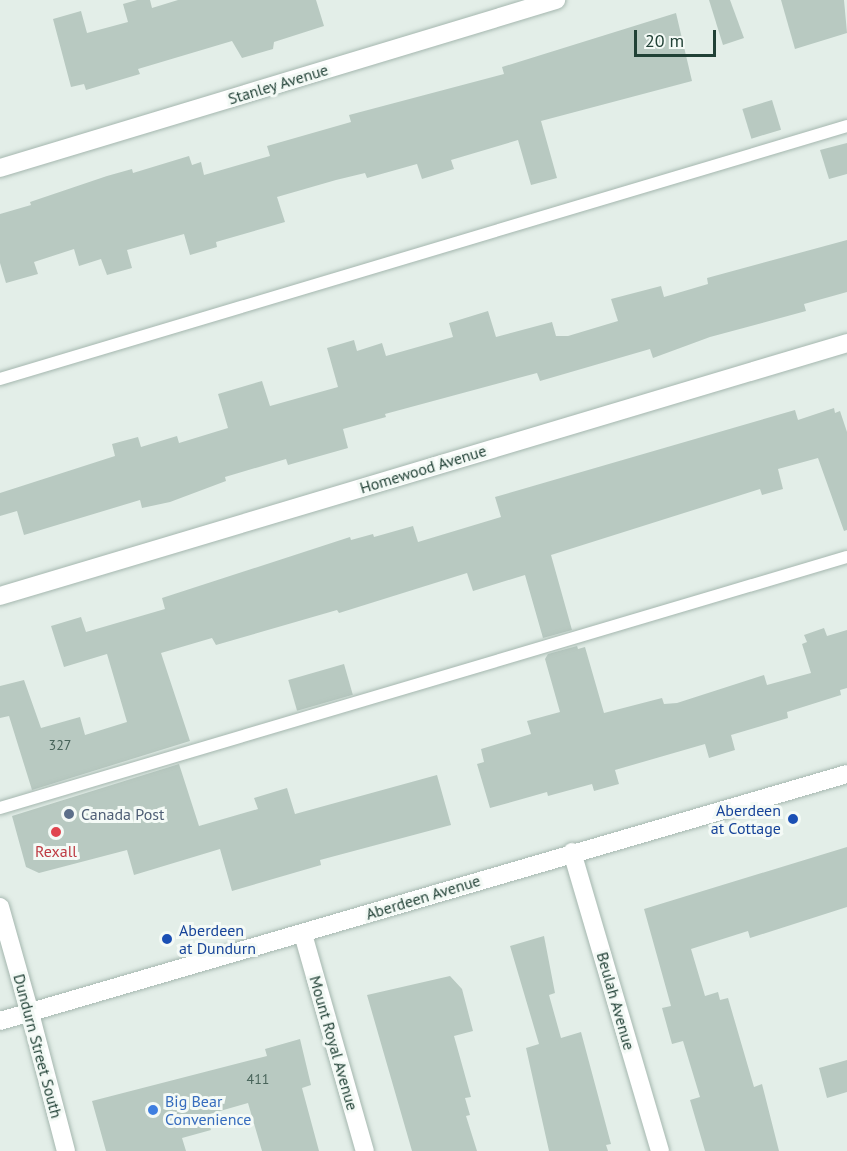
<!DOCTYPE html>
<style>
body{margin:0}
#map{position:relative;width:847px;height:1151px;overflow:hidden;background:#e3eee8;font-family:"PT Sans",sans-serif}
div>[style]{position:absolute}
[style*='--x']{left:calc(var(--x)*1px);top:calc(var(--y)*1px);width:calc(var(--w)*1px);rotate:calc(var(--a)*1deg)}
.building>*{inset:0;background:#b8c9c1;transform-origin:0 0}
.roads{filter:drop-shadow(0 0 2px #a5b7af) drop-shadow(0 0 2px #a5b7af)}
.lane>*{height:12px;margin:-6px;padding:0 6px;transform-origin:6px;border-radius:6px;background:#fff}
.street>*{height:18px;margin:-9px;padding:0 9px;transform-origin:9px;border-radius:9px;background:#fff}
.secondary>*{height:18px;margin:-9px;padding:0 9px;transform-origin:9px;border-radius:9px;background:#fff}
.dots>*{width:16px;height:16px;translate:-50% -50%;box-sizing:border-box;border:3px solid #f4faf6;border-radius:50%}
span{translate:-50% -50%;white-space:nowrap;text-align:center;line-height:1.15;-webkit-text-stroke:6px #f4faf6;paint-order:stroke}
.number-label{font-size:14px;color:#476359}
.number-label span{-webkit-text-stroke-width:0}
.street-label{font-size:16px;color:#214136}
.transit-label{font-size:16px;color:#164399}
.right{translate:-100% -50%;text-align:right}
.left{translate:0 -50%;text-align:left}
.service-label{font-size:16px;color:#4e5e75}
.health-label{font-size:16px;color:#be3a42}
.shop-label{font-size:16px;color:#366cbe}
.scale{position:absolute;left:634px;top:30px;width:82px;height:27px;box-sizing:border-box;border:3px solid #214136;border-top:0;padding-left:8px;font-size:18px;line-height:21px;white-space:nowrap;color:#214136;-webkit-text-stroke:4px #f4faf6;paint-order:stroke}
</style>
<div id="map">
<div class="building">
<div style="clip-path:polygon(137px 0,150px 0,152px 8px,178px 0,316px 0,324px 26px,274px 42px,273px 49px,242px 58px,232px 41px,138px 69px,140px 74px,86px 90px,84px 84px,71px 87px,53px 19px,81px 11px,87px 33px,128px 22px,123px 4px)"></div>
<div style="clip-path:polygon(709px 0,730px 0,744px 38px,723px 45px)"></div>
<div style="clip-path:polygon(781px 0,844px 0,847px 33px,795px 49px)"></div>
<div style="clip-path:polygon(676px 13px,692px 81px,541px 121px,557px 178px,531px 185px,518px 140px,451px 160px,454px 169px,422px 179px,417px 164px,367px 178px,365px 173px,336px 180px,277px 197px,285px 222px,216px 242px,217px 247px,190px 255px,184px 234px,127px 250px,132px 268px,107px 275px,101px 259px,79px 266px,74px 249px,34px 262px,38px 274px,6px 283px,0 263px,0 214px,31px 205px,30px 202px,107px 176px,132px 169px,133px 173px,189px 156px,192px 165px,201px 162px,204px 175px,270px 156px,267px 146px,351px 122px,349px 115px,504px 74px,502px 67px)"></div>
<div style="left:772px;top:100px;width:31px;height:31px;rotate:73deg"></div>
<div style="clip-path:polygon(847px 143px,847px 174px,829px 179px,820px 150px)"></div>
<div style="clip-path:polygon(847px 240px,847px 292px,804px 304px,806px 311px,710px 337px,653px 358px,650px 349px,540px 381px,537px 373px,385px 414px,386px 417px,343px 429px,348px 448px,288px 465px,286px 459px,225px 477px,226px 481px,170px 502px,142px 508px,140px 500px,24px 535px,17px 511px,0 516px,0 493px,115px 456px,112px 444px,138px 437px,141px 447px,177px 436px,179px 443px,228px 428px,218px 394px,262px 381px,270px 406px,338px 387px,327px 348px,354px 340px,357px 351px,382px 343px,386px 356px,453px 337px,449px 323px,488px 311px,496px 337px,552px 322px,556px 336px,568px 336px,618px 321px,611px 299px,661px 286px,664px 297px,708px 284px,707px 278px)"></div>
<div style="clip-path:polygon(834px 408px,835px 413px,840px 411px,847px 432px,847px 530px,844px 531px,818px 458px,778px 469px,783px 489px,762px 495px,760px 489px,551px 555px,572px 630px,543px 638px,525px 575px,473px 591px,467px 573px,339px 613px,337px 610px,216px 645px,212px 638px,161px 653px,190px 741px,32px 790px,9px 716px,0 718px,0 686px,24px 680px,41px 728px,80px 717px,85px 735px,127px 722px,107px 654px,64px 667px,51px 626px,81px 617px,86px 632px,165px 609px,162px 598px,350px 537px,351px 540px,373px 534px,374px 537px,413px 526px,418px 542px,501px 517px,495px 497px,795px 410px,798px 420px)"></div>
<div style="clip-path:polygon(824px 628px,827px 636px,847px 630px,847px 688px,840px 690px,841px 695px,787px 712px,788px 718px,731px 735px,735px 750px,709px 758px,705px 744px,615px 770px,619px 784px,594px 791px,592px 784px,548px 796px,547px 792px,490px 808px,477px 764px,484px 762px,481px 749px,531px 734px,527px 721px,560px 712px,545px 659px,548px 654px,577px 646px,578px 649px,585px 647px,604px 713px,662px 698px,664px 704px,677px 703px,764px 675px,767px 685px,811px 673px,802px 644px,807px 642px,804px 635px)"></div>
<div style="left:344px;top:664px;width:32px;height:58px;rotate:74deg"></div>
<div style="clip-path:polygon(179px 764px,199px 826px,258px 809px,254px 798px,287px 788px,295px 814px,437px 775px,451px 825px,320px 860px,321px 865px,232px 891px,220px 849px,134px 875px,127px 850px,39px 873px,26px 867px,12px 816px)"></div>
<div style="clip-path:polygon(847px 847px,847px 907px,750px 938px,748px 931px,691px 949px,705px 996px,718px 992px,720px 1000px,728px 998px,754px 1087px,762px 1084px,779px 1151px,705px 1151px,690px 1100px,700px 1097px,683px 1041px,672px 1044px,662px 1008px,671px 1006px,644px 909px)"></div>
<div style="clip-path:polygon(544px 936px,555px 993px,549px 995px,561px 1038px,581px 1032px,611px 1144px,606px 1145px,608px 1151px,549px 1151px,526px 1048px,539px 1044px,510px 946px)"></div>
<div style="clip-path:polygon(450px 976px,462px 989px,473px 1031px,454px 1036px,471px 1097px,465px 1098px,470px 1115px,466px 1116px,477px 1151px,412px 1151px,367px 995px)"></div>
<div style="clip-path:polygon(300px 1039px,311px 1085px,302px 1088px,319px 1151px,262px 1151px,248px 1103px,206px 1115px,211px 1130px,182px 1138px,186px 1151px,106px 1151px,92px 1101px,267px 1056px,265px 1049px)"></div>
<div style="clip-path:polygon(847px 1060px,847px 1092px,827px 1098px,819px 1068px)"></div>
</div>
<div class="roads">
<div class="lane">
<div style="--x:0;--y:379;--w:884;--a:-16.63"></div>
<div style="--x:0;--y:808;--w:883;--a:-16.51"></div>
</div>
<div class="street">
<div style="--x:0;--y:168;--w:581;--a:-16.81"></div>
<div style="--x:0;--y:596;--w:884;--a:-16.63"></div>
<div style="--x:572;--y:852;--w:312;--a:73.6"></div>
<div style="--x:303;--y:934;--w:226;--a:74.1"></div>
<div style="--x:30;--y:1013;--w:143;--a:75.4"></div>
</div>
<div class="secondary">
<div style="--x:0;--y:907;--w:110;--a:74.2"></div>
<div style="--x:0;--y:1021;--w:882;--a:-16.26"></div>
</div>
</div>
<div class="dots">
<div style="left:69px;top:814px;background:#5c6f8a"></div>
<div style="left:793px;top:819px;background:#1a4fb4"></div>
<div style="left:56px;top:832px;background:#e0444e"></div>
<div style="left:167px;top:939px;background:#1a4fb4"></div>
<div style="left:153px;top:1110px;background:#3f7fe0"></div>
</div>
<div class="number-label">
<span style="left:60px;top:745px">327</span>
<span style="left:258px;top:1079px">411</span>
</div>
<div class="street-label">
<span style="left:278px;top:84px;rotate:-17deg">Stanley Avenue</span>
<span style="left:423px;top:469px;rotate:-17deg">Homewood Avenue</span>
<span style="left:423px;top:897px;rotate:-17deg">Aberdeen Avenue</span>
<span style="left:616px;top:1001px;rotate:74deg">Beulah Avenue</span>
<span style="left:334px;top:1043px;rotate:74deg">Mount Royal Avenue</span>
<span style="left:38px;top:1046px;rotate:75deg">Dundurn Street South</span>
</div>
<div class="transit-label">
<span class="right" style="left:781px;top:819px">Aberdeen<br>at Cottage</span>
<span class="left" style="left:179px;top:939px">Aberdeen<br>at Dundurn</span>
</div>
<div class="service-label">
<span class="left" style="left:81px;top:814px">Canada Post</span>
</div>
<div class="health-label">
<span style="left:56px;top:851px">Rexall</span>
</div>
<div class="shop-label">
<span class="left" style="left:165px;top:1110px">Big Bear<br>Convenience</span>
</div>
<div class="scale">20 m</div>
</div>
